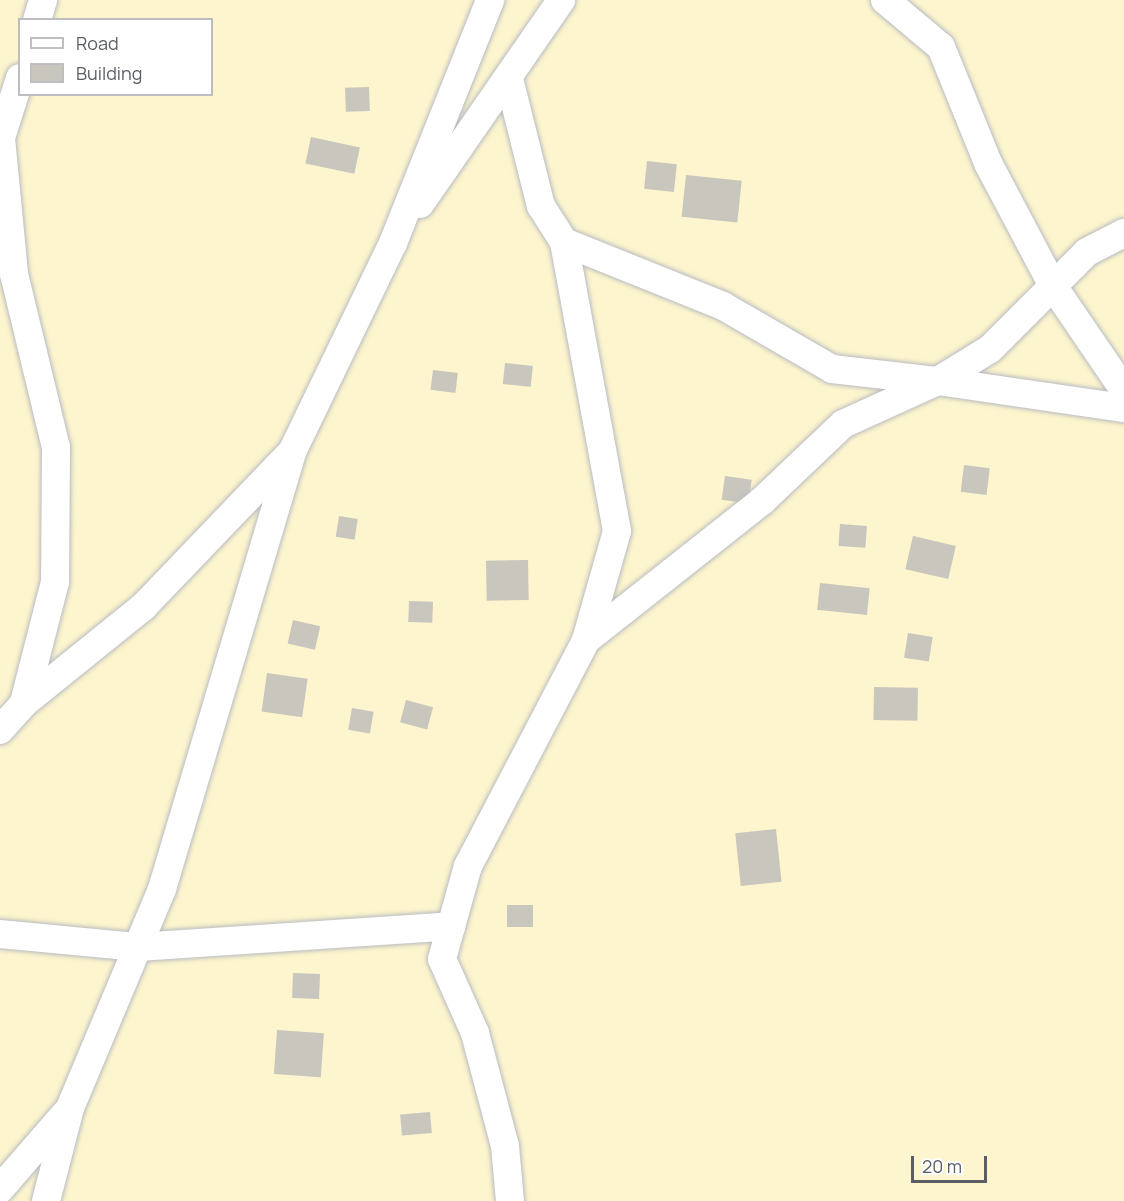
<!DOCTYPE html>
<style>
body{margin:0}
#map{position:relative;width:1124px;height:1201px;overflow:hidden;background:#eeece1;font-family:Manrope,sans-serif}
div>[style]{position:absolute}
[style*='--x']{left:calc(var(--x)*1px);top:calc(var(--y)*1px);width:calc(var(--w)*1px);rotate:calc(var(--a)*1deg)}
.sand>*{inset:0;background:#fcf5cd}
.building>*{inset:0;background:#c9c6be;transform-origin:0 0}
.roads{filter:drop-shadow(0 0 2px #b9bbc1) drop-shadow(0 0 2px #b9bbc1)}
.minor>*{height:28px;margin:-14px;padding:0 14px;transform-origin:14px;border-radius:14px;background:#fff}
span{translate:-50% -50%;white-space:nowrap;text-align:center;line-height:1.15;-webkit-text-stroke:5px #fff;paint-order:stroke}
.legend{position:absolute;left:18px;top:18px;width:195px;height:78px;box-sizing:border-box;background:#fff;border:2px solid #bdbec1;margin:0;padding:8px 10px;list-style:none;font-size:18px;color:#5a5d63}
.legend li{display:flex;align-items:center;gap:12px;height:30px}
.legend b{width:30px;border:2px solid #bdbec1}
.scale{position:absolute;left:911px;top:1156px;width:76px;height:27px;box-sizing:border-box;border:3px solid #5a5d63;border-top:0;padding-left:8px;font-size:18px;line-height:21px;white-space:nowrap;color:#5a5d63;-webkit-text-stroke:4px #fff;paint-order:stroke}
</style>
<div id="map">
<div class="sand">
<div style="clip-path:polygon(evenodd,0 0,1124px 0,1124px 1201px,0 1201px,0 0,20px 20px,212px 20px,212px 94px,20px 94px,20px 20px)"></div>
</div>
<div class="building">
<div style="left:369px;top:87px;width:24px;height:24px;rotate:88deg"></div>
<div style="left:311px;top:137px;width:50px;height:27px;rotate:12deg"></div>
<div style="left:647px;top:161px;width:30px;height:28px;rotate:6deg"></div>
<div style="left:686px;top:175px;width:56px;height:42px;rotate:6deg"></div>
<div style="left:505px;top:363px;width:28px;height:21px;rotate:6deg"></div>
<div style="left:433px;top:370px;width:25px;height:20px;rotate:7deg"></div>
<div style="left:964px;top:465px;width:26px;height:27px;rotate:7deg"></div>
<div style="left:725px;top:476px;width:27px;height:24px;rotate:8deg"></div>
<div style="left:339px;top:516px;width:19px;height:21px;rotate:9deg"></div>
<div style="left:840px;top:524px;width:27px;height:22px;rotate:4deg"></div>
<div style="left:913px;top:536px;width:44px;height:34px;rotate:13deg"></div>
<div style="left:528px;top:560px;width:40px;height:42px;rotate:89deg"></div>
<div style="left:820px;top:583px;width:50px;height:27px;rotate:6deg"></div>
<div style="left:409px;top:601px;width:24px;height:21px;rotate:2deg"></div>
<div style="left:293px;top:620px;width:28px;height:24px;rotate:13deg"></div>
<div style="left:908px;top:633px;width:25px;height:25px;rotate:9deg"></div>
<div style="left:267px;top:673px;width:41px;height:39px;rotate:8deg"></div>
<div style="left:874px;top:687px;width:44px;height:33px;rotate:1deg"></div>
<div style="left:406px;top:700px;width:28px;height:23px;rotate:15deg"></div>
<div style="left:352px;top:708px;width:22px;height:22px;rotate:10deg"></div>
<div style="left:776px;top:829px;width:53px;height:41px;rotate:84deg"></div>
<div style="left:533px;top:905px;width:22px;height:26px;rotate:90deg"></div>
<div style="left:293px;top:973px;width:27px;height:25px;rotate:2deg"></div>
<div style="left:277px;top:1030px;width:47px;height:44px;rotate:4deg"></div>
<div style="left:430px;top:1112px;width:21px;height:30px;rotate:85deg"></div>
</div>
<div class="roads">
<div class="minor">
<div style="--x:885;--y:0;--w:73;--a:40"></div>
<div style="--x:941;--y:47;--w:127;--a:67.9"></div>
<div style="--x:989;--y:165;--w:137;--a:62.1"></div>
<div style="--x:1053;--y:286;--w:126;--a:55.7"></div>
<div style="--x:37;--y:20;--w:21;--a:-73"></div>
<div style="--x:20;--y:78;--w:63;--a:107.6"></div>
<div style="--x:1;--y:138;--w:137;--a:84.5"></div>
<div style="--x:14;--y:274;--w:178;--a:76.4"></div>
<div style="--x:56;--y:447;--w:135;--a:90.4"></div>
<div style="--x:55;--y:582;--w:125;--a:104.4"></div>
<div style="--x:509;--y:79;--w:131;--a:75.9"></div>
<div style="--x:541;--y:206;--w:43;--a:57.4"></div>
<div style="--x:564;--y:242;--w:171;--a:21.9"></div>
<div style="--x:723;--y:306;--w:126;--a:30"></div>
<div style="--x:832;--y:369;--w:107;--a:6.5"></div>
<div style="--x:938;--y:381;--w:61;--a:-31.6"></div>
<div style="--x:990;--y:349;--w:137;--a:-45"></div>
<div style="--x:1087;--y:252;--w:42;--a:-27.2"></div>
<div style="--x:420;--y:204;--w:248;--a:-55.3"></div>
<div style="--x:586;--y:640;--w:224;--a:-38.3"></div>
<div style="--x:762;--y:501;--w:112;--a:-43.5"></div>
<div style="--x:843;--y:424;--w:104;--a:-24.4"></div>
<div style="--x:938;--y:381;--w:188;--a:8.3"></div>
<div style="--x:0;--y:730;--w:36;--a:-48"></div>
<div style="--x:24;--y:703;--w:154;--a:-38.9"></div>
<div style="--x:144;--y:606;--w:208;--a:-46.2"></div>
<div style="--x:0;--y:934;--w:139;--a:5.4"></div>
<div style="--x:138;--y:947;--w:314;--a:-3.8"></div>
<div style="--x:0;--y:1189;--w:99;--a:-49.1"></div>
<div style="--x:46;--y:1201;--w:96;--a:-75.5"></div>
<div style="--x:70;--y:1108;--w:238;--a:-67.2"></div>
<div style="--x:162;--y:889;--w:456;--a:-73.4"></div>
<div style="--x:292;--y:452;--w:232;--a:-64.2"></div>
<div style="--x:393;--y:243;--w:262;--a:-68.2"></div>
<div style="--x:510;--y:1201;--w:55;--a:-95.2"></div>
<div style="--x:505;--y:1146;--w:117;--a:-104.9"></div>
<div style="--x:475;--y:1033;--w:81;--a:-114"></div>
<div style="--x:442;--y:959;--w:97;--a:-74.4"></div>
<div style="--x:468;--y:866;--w:255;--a:-62.4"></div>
<div style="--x:586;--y:640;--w:113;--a:-74.1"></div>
<div style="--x:617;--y:531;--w:294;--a:-100.4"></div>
</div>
</div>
<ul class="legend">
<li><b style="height:8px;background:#fff"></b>Road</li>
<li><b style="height:16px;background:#c9c6be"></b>Building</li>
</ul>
<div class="scale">20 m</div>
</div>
